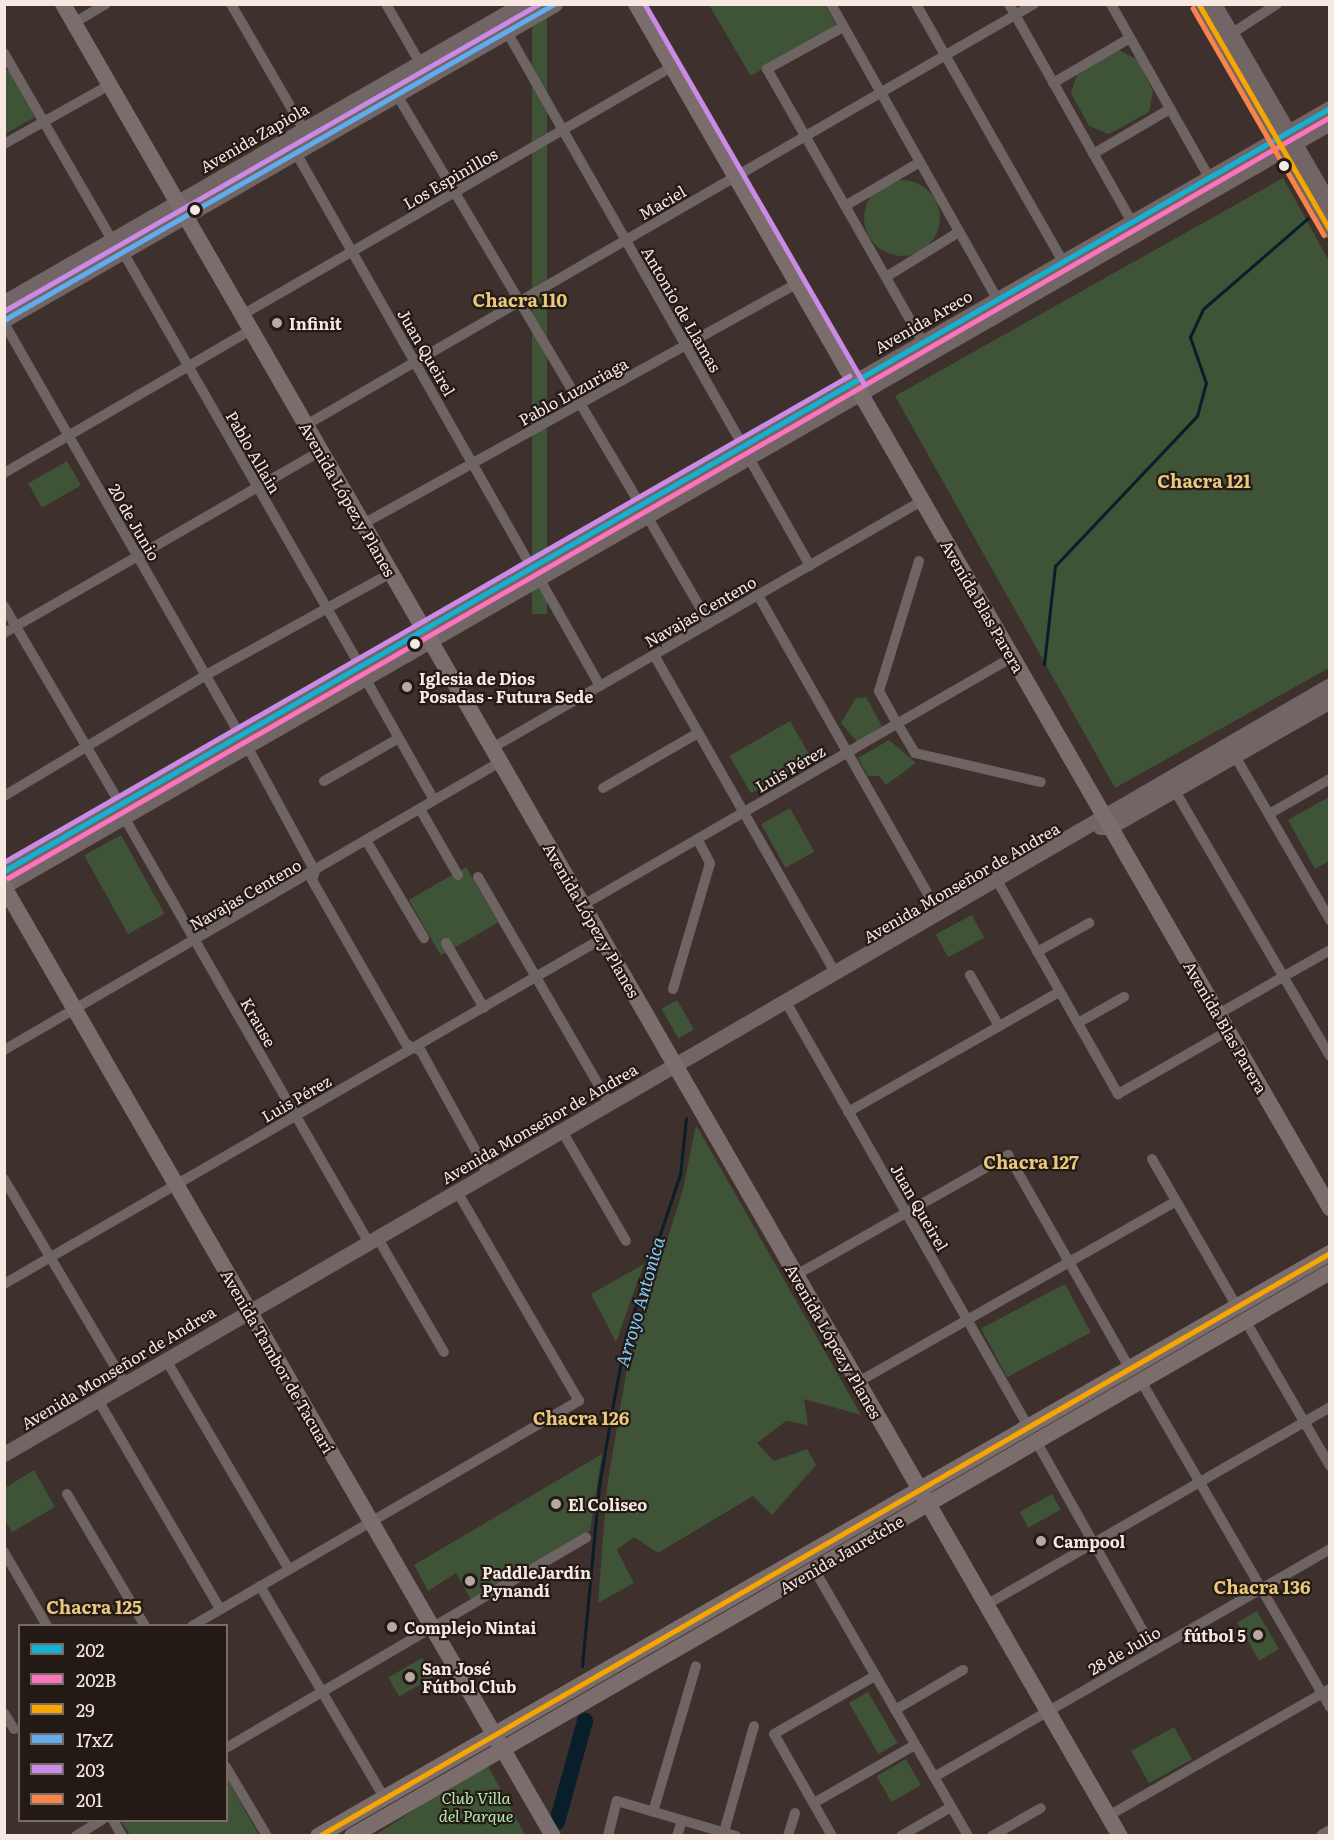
<!DOCTYPE html>
<meta charset="utf-8">
<style>
body{margin:0}
#map{position:relative;width:1334px;height:1840px;overflow:hidden;background:#3e302c;font-family:Literata,serif}
div>[style]{position:absolute}
[style*='--x']{left:calc(var(--x)*1px);top:calc(var(--y)*1px);width:calc(var(--w)*1px);rotate:calc(var(--a)*1deg)}
.green>*{inset:0;background:#3f5337;transform-origin:0 0}
.round{border-radius:50%}
.stream>*{height:3px;margin:-1.5px;padding:0 1.5px;transform-origin:1.5px;border-radius:1.5px;background:#081e2b}
.river>*{height:16px;margin:-8px;padding:0 8px;transform-origin:8px;border-radius:8px;background:#081e2b}
.street>*{height:10px;margin:-5px;padding:0 5px;transform-origin:5px;border-radius:5px;background:#6d6463}
.secondary>*{height:15px;margin:-7.5px;padding:0 7.5px;transform-origin:7.5px;border-radius:7.5px;background:#716665}
.primary>*{height:16px;margin:-8px;padding:0 8px;transform-origin:8px;border-radius:8px;background:#7a6d6b}
.bus-1>*{height:4.5px;margin:-2.25px;padding:0 2.25px;transform-origin:2.25px;border-radius:2.25px;background:#13b2d5}
.bus-2>*{height:4.5px;margin:-2.25px;padding:0 2.25px;transform-origin:2.25px;border-radius:2.25px;background:#fc73be}
.bus-3>*{height:4.5px;margin:-2.25px;padding:0 2.25px;transform-origin:2.25px;border-radius:2.25px;background:#f7a600}
.bus-4>*{height:4.5px;margin:-2.25px;padding:0 2.25px;transform-origin:2.25px;border-radius:2.25px;background:#60acee}
.bus-5>*{height:4.5px;margin:-2.25px;padding:0 2.25px;transform-origin:2.25px;border-radius:2.25px;background:#ca8be6}
.bus-6>*{height:4.5px;margin:-2.25px;padding:0 2.25px;transform-origin:2.25px;border-radius:2.25px;background:#f8844c}
.dots>*{width:16px;height:16px;translate:-50% -50%;box-sizing:border-box;border:3px solid #231915;border-radius:50%}
span{translate:-50% -50%;white-space:nowrap;text-align:center;line-height:1.15;-webkit-text-stroke:4.5px #231915;paint-order:stroke}
.street-label{font-size:16px;color:#f8e8e2}
.poi-label{font-size:16px;color:#f8e8e2;font-weight:700}
.left{translate:0 -50%;text-align:left}
.right{translate:-100% -50%;text-align:right}
.park-label{font-size:16px;color:#b4e8a8;font-style:italic}
.neighbourhood-label{font-size:18px;color:#e9c77d;font-weight:700}
.water-label{font-size:18px;color:#80cdfd;font-style:italic}
.frame{position:absolute;inset:0;border:6px solid #f8e8e2;pointer-events:none}
.legend{position:absolute;left:18px;top:1624px;width:210px;height:198px;box-sizing:border-box;background:#231915;border:2px solid #786c67;margin:0;padding:8px 10px;list-style:none;font-size:18px;color:#f8e8e2}
.legend li{display:flex;align-items:center;gap:12px;height:30px}
.legend b{width:30px;border:2px solid #786c67}
</style>
<div id="map">
<div class="green">
<div style="left:532px;top:5px;width:15px;height:609px"></div>
<div style="clip-path:polygon(709px 5px,825px 5px,836px 25px,751px 76px)"></div>
<div style="clip-path:polygon(1118px 50px,1137px 59px,1153px 91px,1149px 112px,1109px 134px,1089px 126px,1071px 93px,1077px 74px)"></div>
<div style="clip-path:polygon(8px 69px,35px 117px,5px 134px,4px 71px)"></div>
<div style="clip-path:polygon(1283px 178px,1329px 261px,1329px 668px,1115px 788px,895px 396px)"></div>
<div class="round" style="left:864px;top:180px;width:76px;height:76px"></div>
<div style="left:67px;top:461px;width:28px;height:45px;rotate:60deg"></div>
<div style="clip-path:polygon(866px 697px,882px 726px,858px 743px,841px 723px,856px 698px)"></div>
<div style="left:790px;top:721px;width:43px;height:70px;rotate:60deg"></div>
<div style="clip-path:polygon(889px 740px,916px 763px,886px 785px,879px 776px,868px 776px,858px 758px)"></div>
<div style="clip-path:polygon(1329px 797px,1329px 861px,1315px 869px,1288px 820px)"></div>
<div style="left:790px;top:808px;width:50px;height:33px;rotate:61deg"></div>
<div style="left:121px;top:835px;width:90px;height:42px;rotate:61deg"></div>
<div style="left:466px;top:867px;width:64px;height:66px;rotate:60deg"></div>
<div style="left:972px;top:915px;width:26px;height:41px;rotate:62deg"></div>
<div style="left:677px;top:1000px;width:34px;height:18px;rotate:60deg"></div>
<div style="clip-path:polygon(696px 1125px,861px 1415px,804px 1399px,808px 1425px,786px 1421px,757px 1443px,774px 1461px,807px 1449px,816px 1465px,772px 1515px,753px 1496px,658px 1553px,634px 1537px,617px 1550px,634px 1583px,598px 1603px,607px 1487px,626px 1374px,683px 1189px)"></div>
<div style="clip-path:polygon(644px 1264px,616px 1342px,591px 1294px)"></div>
<div style="left:1065px;top:1284px;width:55px;height:95px;rotate:62deg"></div>
<div style="clip-path:polygon(602px 1454px,590px 1531px,471px 1600px,456px 1573px,428px 1591px,414px 1565px)"></div>
<div style="clip-path:polygon(34px 1470px,55px 1507px,12px 1532px,5px 1520px,5px 1488px)"></div>
<div style="left:1052px;top:1494px;width:18px;height:37px;rotate:61deg"></div>
<div style="left:1257px;top:1611px;width:44px;height:23px;rotate:60deg"></div>
<div style="left:422px;top:1658px;width:22px;height:39px;rotate:60deg"></div>
<div style="left:868px;top:1692px;width:59px;height:22px;rotate:60deg"></div>
<div style="left:1174px;top:1727px;width:37px;height:49px;rotate:61deg"></div>
<div style="left:906px;top:1759px;width:30px;height:34px;rotate:60deg"></div>
<div style="clip-path:polygon(488px 1766px,525px 1835px,374px 1836px,435px 1796px)"></div>
<div style="clip-path:polygon(227px 1779px,259px 1835px,130px 1835px,121px 1821px,226px 1820px)"></div>
</div>
<div class="stream">
<div style="--x:1044;--y:664;--w:99;--a:-83.6"></div>
<div style="--x:1055;--y:566;--w:207;--a:-46.6"></div>
<div style="--x:1197;--y:416;--w:34;--a:-75"></div>
<div style="--x:1206;--y:383;--w:49;--a:-109.2"></div>
<div style="--x:1190;--y:337;--w:31;--a:-65"></div>
<div style="--x:1203;--y:309;--w:139;--a:-40.9"></div>
<div style="--x:582;--y:1666;--w:181;--a:-84.6"></div>
<div style="--x:599;--y:1486;--w:83;--a:-80.3"></div>
<div style="--x:613;--y:1404;--w:70;--a:-79.3"></div>
<div style="--x:626;--y:1335;--w:169;--a:-71.4"></div>
<div style="--x:680;--y:1175;--w:57;--a:-84"></div>
</div>
<div class="river">
<div style="--x:557;--y:1822;--w:105;--a:-74.5"></div>
</div>
<div class="street">
<div style="--x:231;--y:4;--w:146;--a:59.9"></div>
<div style="--x:386;--y:4;--w:68;--a:60"></div>
<div style="--x:831;--y:4;--w:338;--a:60.6"></div>
<div style="--x:916;--y:4;--w:303;--a:60.3"></div>
<div style="--x:1009;--y:4;--w:250;--a:60.6"></div>
<div style="--x:1111;--y:4;--w:199;--a:60.5"></div>
<div style="--x:74;--y:23;--w:37;--a:-31"></div>
<div style="--x:843;--y:27;--w:87;--a:151.1"></div>
<div style="--x:767;--y:69;--w:314;--a:60.3"></div>
<div style="--x:507;--y:32;--w:476;--a:60.3"></div>
<div style="--x:1231;--y:34;--w:55;--a:-33.1"></div>
<div style="--x:4;--y:53;--w:216;--a:60"></div>
<div style="--x:1053;--y:83;--w:89;--a:-30.3"></div>
<div style="--x:397;--y:95;--w:477;--a:59.3"></div>
<div style="--x:4;--y:144;--w:120;--a:-29.3"></div>
<div style="--x:296;--y:153;--w:476;--a:60.4"></div>
<div style="--x:1093;--y:154;--w:89;--a:-30.3"></div>
<div style="--x:845;--y:206;--w:87;--a:-30.4"></div>
<div style="--x:123;--y:252;--w:477;--a:60.2"></div>
<div style="--x:886;--y:277;--w:86;--a:-31.7"></div>
<div style="--x:242;--y:315;--w:496;--a:-30"></div>
<div style="--x:4;--y:323;--w:475;--a:60.2"></div>
<div style="--x:306;--y:425;--w:841;--a:-30.04"></div>
<div style="--x:749;--y:458;--w:124;--a:60.5"></div>
<div style="--x:4;--y:473;--w:285;--a:-30.1"></div>
<div style="--x:647;--y:516;--w:124;--a:59.9"></div>
<div style="--x:363;--y:524;--w:496;--a:-29"></div>
<div style="--x:919;--y:561;--w:136;--a:107.1"></div>
<div style="--x:879;--y:691;--w:37;--a:61"></div>
<div style="--x:897;--y:723;--w:35;--a:59"></div>
<div style="--x:915;--y:753;--w:129;--a:13"></div>
<div style="--x:539;--y:578;--w:124;--a:60.5"></div>
<div style="--x:758;--y:595;--w:368;--a:60.4"></div>
<div style="--x:4;--y:606;--w:229;--a:59.6"></div>
<div style="--x:4;--y:633;--w:366;--a:-29.9"></div>
<div style="--x:654;--y:655;--w:367;--a:60.3"></div>
<div style="--x:365;--y:678;--w:140;--a:60.5"></div>
<div style="--x:247;--y:746;--w:142;--a:61.5"></div>
<div style="--x:492;--y:748;--w:496;--a:-29.9"></div>
<div style="--x:1235;--y:756;--w:190;--a:59.9"></div>
<div style="--x:324;--y:781;--w:86;--a:-29.8"></div>
<div style="--x:603;--y:788;--w:110;--a:-30.1"></div>
<div style="--x:1175;--y:791;--w:307;--a:59.7"></div>
<div style="--x:4;--y:796;--w:235;--a:-30.9"></div>
<div style="--x:206;--y:675;--w:211;--a:-28.9"></div>
<div style="--x:420;--y:809;--w:76;--a:60.1"></div>
<div style="--x:1269;--y:814;--w:70;--a:-29.8"></div>
<div style="--x:124;--y:817;--w:490;--a:60.1"></div>
<div style="--x:366;--y:840;--w:114;--a:59.4"></div>
<div style="--x:315;--y:871;--w:9;--a:108"></div>
<div style="--x:312;--y:880;--w:189;--a:60.2"></div>
<div style="--x:406;--y:1044;--w:17;--a:25"></div>
<div style="--x:421;--y:1051;--w:139;--a:61.2"></div>
<div style="--x:478;--y:877;--w:261;--a:59.9"></div>
<div style="--x:998;--y:882;--w:244;--a:60.5"></div>
<div style="--x:1118;--y:1094;--w:127;--a:-29.8"></div>
<div style="--x:583;--y:905;--w:496;--a:-30"></div>
<div style="--x:446;--y:943;--w:75;--a:59.7"></div>
<div style="--x:1037;--y:952;--w:60;--a:-29.1"></div>
<div style="--x:970;--y:975;--w:59;--a:60.4"></div>
<div style="--x:673;--y:989;--w:131;--a:-73.6"></div>
<div style="--x:710;--y:863;--w:27;--a:-118"></div>
<div style="--x:786;--y:1002;--w:489;--a:60.3"></div>
<div style="--x:1218;--y:1014;--w:129;--a:-29.7"></div>
<div style="--x:1078;--y:1023;--w:53;--a:-29.5"></div>
<div style="--x:4;--y:1050;--w:574;--a:-30.14"></div>
<div style="--x:848;--y:1112;--w:243;--a:-29.6"></div>
<div style="--x:562;--y:1131;--w:127;--a:59.8"></div>
<div style="--x:1152;--y:1159;--w:171;--a:60.1"></div>
<div style="--x:4;--y:1179;--w:238;--a:59.4"></div>
<div style="--x:377;--y:1237;--w:133;--a:59.8"></div>
<div style="--x:796;--y:1275;--w:244;--a:-29.5"></div>
<div style="--x:1008;--y:1155;--w:246;--a:60.3"></div>
<div style="--x:4;--y:1284;--w:692;--a:-30.01"></div>
<div style="--x:1245;--y:1320;--w:169;--a:59.8"></div>
<div style="--x:166;--y:1360;--w:243;--a:59.6"></div>
<div style="--x:1141;--y:1381;--w:377;--a:59.9"></div>
<div style="--x:858;--y:1382;--w:366;--a:-29.6"></div>
<div style="--x:98;--y:1400;--w:242;--a:59.7"></div>
<div style="--x:1036;--y:1441;--w:240;--a:60.6"></div>
<div style="--x:67;--y:1494;--w:153;--a:59.4"></div>
<div style="--x:4;--y:1552;--w:86;--a:59.8"></div>
<div style="--x:814;--y:1569;--w:308;--a:60"></div>
<div style="--x:260;--y:1586;--w:245;--a:59.6"></div>
<div style="--x:986;--y:1605;--w:397;--a:-29.9"></div>
<div style="--x:192;--y:1626;--w:448;--a:-30.2"></div>
<div style="--x:579;--y:1401;--w:243;--a:-120.2"></div>
<div style="--x:895;--y:1710;--w:79;--a:-30.5"></div>
<div style="--x:4;--y:1713;--w:19;--a:58"></div>
<div style="--x:226;--y:1748;--w:417;--a:-30.3"></div>
<div style="--x:226;--y:1767;--w:80;--a:59.3"></div>
<div style="--x:934;--y:1777;--w:457;--a:-29.9"></div>
<div style="--x:814;--y:1803;--w:116;--a:-29.9"></div>
<div style="--x:653;--y:1812;--w:152;--a:-73.6"></div>
<div style="--x:1108;--y:1816;--w:256;--a:-29.8"></div>
<div style="--x:113;--y:1820;--w:18;--a:61"></div>
<div style="--x:724;--y:1832;--w:110;--a:-74.2"></div>
<div style="--x:76;--y:1836;--w:31;--a:-32"></div>
<div style="--x:608;--y:1836;--w:36;--a:-76"></div>
<div style="--x:617;--y:1801;--w:124;--a:16.4"></div>
<div style="--x:677;--y:1836;--w:16;--a:-72"></div>
<div style="--x:788;--y:1836;--w:24;--a:-73"></div>
<div style="--x:832;--y:1836;--w:117;--a:-119.6"></div>
<div style="--x:774;--y:1734;--w:116;--a:-29.9"></div>
<div style="--x:901;--y:1836;--w:58;--a:-30.1"></div>
<div style="--x:992;--y:1836;--w:56;--a:-29.7"></div>
</div>
<div class="secondary">
<div style="--x:1199;--y:4;--w:262;--a:60"></div>
<div style="--x:1214;--y:4;--w:231;--a:59.9"></div>
<div style="--x:4;--y:302;--w:598;--a:-29.91"></div>
<div style="--x:4;--y:320;--w:635;--a:-29.83"></div>
<div style="--x:1100;--y:827;--w:10;--a:0"></div>
<div style="--x:1110;--y:827;--w:254;--a:-29.8"></div>
<div style="--x:4;--y:871;--w:1530;--a:-29.92"></div>
<div style="--x:4;--y:886;--w:1530;--a:-29.92"></div>
<div style="--x:4;--y:1454;--w:1533;--a:-30.11"></div>
<div style="--x:1323;--y:1836;--w:8;--a:-30"></div>
</div>
<div class="primary">
<div style="--x:63;--y:4;--w:2115;--a:60.02"></div>
<div style="--x:636;--y:4;--w:1390;--a:60.04"></div>
<div style="--x:4;--y:887;--w:1096;--a:59.95"></div>
<div style="--x:318;--y:1836;--w:1168;--a:-29.95"></div>
<div style="--x:352;--y:1836;--w:1129;--a:-29.97"></div>
</div>
<div class="bus-1">
<div style="--x:4;--y:871;--w:1530;--a:-29.92"></div>
</div>
<div class="bus-2">
<div style="--x:8;--y:878;--w:1525;--a:-29.93"></div>
</div>
<div class="bus-3">
<div style="--x:1199;--y:4;--w:261;--a:59.9"></div>
<div style="--x:319;--y:1836;--w:1167;--a:-29.97"></div>
</div>
<div class="bus-4">
<div style="--x:4;--y:320;--w:634;--a:-29.88"></div>
</div>
<div class="bus-5">
<div style="--x:645;--y:4;--w:439;--a:60"></div>
<div style="--x:4;--y:311;--w:617;--a:-29.85"></div>
<div style="--x:4;--y:862;--w:975;--a:-29.91"></div>
</div>
<div class="bus-6">
<div style="--x:1193;--y:8;--w:262;--a:60"></div>
</div>
<div class="dots">
<div style="left:1284px;top:166px;background:#f8e8e2"></div>
<div style="left:195px;top:210px;background:#f8e8e2"></div>
<div style="left:277px;top:323px;background:#b7a8a2"></div>
<div style="left:415px;top:644px;background:#f8e8e2"></div>
<div style="left:407px;top:687px;background:#b7a8a2"></div>
<div style="left:556px;top:1504px;background:#b7a8a2"></div>
<div style="left:1041px;top:1541px;background:#b7a8a2"></div>
<div style="left:470px;top:1581px;background:#b7a8a2"></div>
<div style="left:392px;top:1627px;background:#b7a8a2"></div>
<div style="left:1258px;top:1635px;background:#b7a8a2"></div>
<div style="left:410px;top:1677px;background:#b7a8a2"></div>
</div>
<div class="street-label">
<span style="left:254px;top:137px;rotate:-30deg">Avenida Zapiola</span>
<span style="left:450px;top:178px;rotate:-30deg">Los Espinillos</span>
<span style="left:662px;top:202px;rotate:-30deg">Maciel</span>
<span style="left:682px;top:309px;rotate:60deg">Antonio de Llamas</span>
<span style="left:923px;top:321px;rotate:-30deg">Avenida Areco</span>
<span style="left:427px;top:352px;rotate:60deg">Juan Queirel</span>
<span style="left:573px;top:391px;rotate:-29deg">Pablo Luzuriaga</span>
<span style="left:254px;top:452px;rotate:60deg">Pablo Allain</span>
<span style="left:348px;top:499px;rotate:60deg">Avenida López y Planes</span>
<span style="left:135px;top:522px;rotate:60deg">20 de Junio</span>
<span style="left:983px;top:606px;rotate:60deg">Avenida Blas Parera</span>
<span style="left:700px;top:611px;rotate:-30deg">Navajas Centeno</span>
<span style="left:790px;top:768px;rotate:-30deg">Luis Pérez</span>
<span style="left:961px;top:882px;rotate:-30deg">Avenida Monseñor de Andrea</span>
<span style="left:245px;top:894px;rotate:-30deg">Navajas Centeno</span>
<span style="left:592px;top:920px;rotate:60deg">Avenida López y Planes</span>
<span style="left:259px;top:1022px;rotate:60deg">Krause</span>
<span style="left:1226px;top:1027px;rotate:60deg">Avenida Blas Parera</span>
<span style="left:296px;top:1098px;rotate:-30deg">Luis Pérez</span>
<span style="left:539px;top:1123px;rotate:-30deg">Avenida Monseñor de Andrea</span>
<span style="left:920px;top:1207px;rotate:60deg">Juan Queirel</span>
<span style="left:834px;top:1341px;rotate:60deg">Avenida López y Planes</span>
<span style="left:278px;top:1361px;rotate:60deg">Avenida Tambor de Tacuarí</span>
<span style="left:118px;top:1367px;rotate:-31deg">Avenida Monseñor de Andrea</span>
<span style="left:841px;top:1554px;rotate:-30deg">Avenida Jauretche</span>
<span style="left:1124px;top:1650px;rotate:-30deg">28 de Julio</span>
</div>
<div class="poi-label">
<span class="left" style="left:289px;top:323px">Infinit</span>
<span class="left" style="left:419px;top:687px">Iglesia de Dios<br>Posadas - Futura Sede</span>
<span class="left" style="left:568px;top:1504px">El Coliseo</span>
<span class="left" style="left:1053px;top:1541px">Campool</span>
<span class="left" style="left:482px;top:1581px">PaddleJardín<br>Pynandí</span>
<span class="left" style="left:404px;top:1627px">Complejo Nintai</span>
<span class="right" style="left:1246px;top:1635px">fútbol 5</span>
<span class="left" style="left:422px;top:1677px">San José<br>Fútbol Club</span>
</div>
<div class="park-label">
<span style="left:476px;top:1806px">Club Villa<br>del Parque</span>
</div>
<div class="neighbourhood-label">
<span style="left:520px;top:300px">Chacra 110</span>
<span style="left:1204px;top:481px">Chacra 121</span>
<span style="left:1031px;top:1162px">Chacra 127</span>
<span style="left:581px;top:1418px">Chacra 126</span>
<span style="left:1262px;top:1587px">Chacra 136</span>
<span style="left:94px;top:1607px">Chacra 125</span>
</div>
<div class="water-label">
<span style="left:640px;top:1302px;rotate:-74deg">Arroyo Antonica</span>
</div>
<div class="frame"></div>
<ul class="legend">
<li><b style="height:8px;background:#13b2d5"></b>202</li>
<li><b style="height:8px;background:#fc73be"></b>202B</li>
<li><b style="height:8px;background:#f7a600"></b>29</li>
<li><b style="height:8px;background:#60acee"></b>17xZ</li>
<li><b style="height:8px;background:#ca8be6"></b>203</li>
<li><b style="height:8px;background:#f8844c"></b>201</li>
</ul>
</div>
